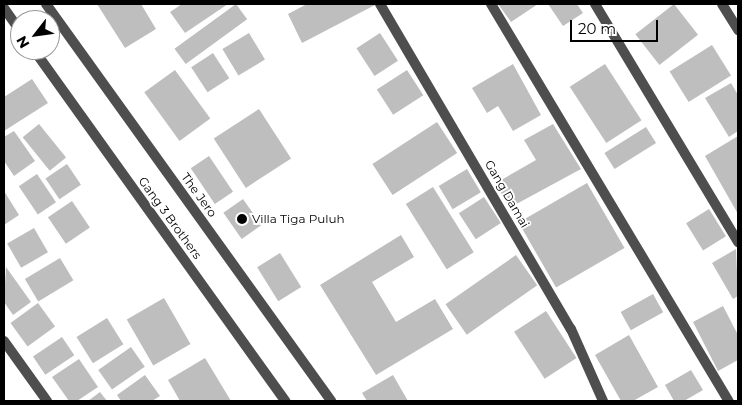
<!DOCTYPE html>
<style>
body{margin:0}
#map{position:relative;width:742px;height:405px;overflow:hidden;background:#fff;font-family:Montserrat,sans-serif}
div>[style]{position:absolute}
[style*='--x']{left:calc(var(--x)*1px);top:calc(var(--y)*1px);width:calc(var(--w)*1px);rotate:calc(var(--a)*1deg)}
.building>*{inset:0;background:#bebebe;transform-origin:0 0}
.service>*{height:10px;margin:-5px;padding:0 5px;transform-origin:5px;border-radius:5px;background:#4e4e4e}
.minor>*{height:10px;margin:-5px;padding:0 5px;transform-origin:5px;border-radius:5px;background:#4e4e4e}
.dots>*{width:14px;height:14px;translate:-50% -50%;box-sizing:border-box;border:2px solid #fff;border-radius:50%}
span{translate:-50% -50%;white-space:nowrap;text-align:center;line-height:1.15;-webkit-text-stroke:4px #fff;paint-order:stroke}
.street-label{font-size:12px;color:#000}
.poi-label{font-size:12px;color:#000}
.left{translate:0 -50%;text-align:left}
.frame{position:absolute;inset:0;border:5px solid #000;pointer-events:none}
.north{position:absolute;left:10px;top:10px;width:50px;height:50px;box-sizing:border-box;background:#fff;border:1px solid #999;border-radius:50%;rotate:240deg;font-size:14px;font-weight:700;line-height:20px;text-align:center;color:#000}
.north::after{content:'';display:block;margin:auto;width:18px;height:22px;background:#000;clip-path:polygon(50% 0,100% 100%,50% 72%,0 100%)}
.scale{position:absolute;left:570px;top:20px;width:88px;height:22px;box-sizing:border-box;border:2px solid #000;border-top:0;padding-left:6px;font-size:15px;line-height:18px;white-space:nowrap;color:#000;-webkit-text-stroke:4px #fff;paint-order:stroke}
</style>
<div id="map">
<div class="building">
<div style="clip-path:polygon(97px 4px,141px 4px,156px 29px,125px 48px)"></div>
<div style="clip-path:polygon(182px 4px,228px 4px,185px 33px,170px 12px)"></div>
<div style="left:236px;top:4px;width:19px;height:76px;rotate:54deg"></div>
<div style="clip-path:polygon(307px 4px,374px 4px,375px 5px,302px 43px,288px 14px)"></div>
<div style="clip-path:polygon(498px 4px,538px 4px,511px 22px)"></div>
<div style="clip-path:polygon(548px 4px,577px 4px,583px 13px,563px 26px)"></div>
<div style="left:674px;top:4px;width:39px;height:49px;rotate:52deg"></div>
<div style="left:249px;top:33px;width:31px;height:31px;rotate:59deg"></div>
<div style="left:380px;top:33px;width:33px;height:28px;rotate:57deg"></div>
<div style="left:712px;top:45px;width:36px;height:50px;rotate:58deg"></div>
<div style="left:213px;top:53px;width:30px;height:26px;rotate:57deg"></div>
<div style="clip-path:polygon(513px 64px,541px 115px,513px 131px,498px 106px,487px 113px,472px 88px)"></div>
<div style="left:605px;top:64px;width:67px;height:42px;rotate:57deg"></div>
<div style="left:175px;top:70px;width:60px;height:38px;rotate:54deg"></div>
<div style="left:407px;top:70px;width:30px;height:36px;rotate:57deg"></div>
<div style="clip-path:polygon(32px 79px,48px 103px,4px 131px,4px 97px)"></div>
<div style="clip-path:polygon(731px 83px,738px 95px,738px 131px,729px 137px,705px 98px)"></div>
<div style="left:259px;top:109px;width:59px;height:54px;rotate:57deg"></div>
<div style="left:437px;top:122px;width:37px;height:77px;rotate:57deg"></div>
<div style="left:39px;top:124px;width:43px;height:21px;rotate:51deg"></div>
<div style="clip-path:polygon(553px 124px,581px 169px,509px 208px,496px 183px,536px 160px,524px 140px)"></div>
<div style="left:646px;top:127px;width:19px;height:49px;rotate:58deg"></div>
<div style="clip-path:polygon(14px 131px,35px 161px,14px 176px,4px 161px,4px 137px)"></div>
<div style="clip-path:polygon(738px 136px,738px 214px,705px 156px)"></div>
<div style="left:209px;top:156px;width:43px;height:22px;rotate:56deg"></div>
<div style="left:67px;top:164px;width:25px;height:26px;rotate:56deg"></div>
<div style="left:467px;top:169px;width:27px;height:33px;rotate:59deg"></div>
<div style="left:37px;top:174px;width:34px;height:22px;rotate:56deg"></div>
<div style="left:587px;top:183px;width:75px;height:79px;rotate:60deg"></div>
<div style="left:433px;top:187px;width:77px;height:32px;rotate:58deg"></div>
<div style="clip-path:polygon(4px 191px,19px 215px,4px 225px)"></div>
<div style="left:484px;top:197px;width:31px;height:30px;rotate:57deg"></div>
<div style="left:243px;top:199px;width:32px;height:24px;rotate:55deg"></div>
<div style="left:72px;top:201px;width:32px;height:29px;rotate:56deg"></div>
<div style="left:709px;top:209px;width:32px;height:27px;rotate:58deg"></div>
<div style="left:34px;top:228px;width:28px;height:31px;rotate:60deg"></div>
<div style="clip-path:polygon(401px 235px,414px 257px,372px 282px,396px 322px,435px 299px,453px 329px,376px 375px,320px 285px)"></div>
<div style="clip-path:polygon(736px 249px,738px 296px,733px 299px,712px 263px)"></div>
<div style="left:280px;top:253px;width:40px;height:27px;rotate:58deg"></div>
<div style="left:516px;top:255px;width:37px;height:86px;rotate:55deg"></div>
<div style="left:60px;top:258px;width:26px;height:41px;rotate:59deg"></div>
<div style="clip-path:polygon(6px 267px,31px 302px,13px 315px,4px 302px)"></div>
<div style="left:653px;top:294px;width:21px;height:37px;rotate:61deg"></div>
<div style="left:164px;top:298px;width:53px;height:43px;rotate:60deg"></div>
<div style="left:38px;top:303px;width:29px;height:34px;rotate:54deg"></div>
<div style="clip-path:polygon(723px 306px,738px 335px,738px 360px,718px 371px,693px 322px)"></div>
<div style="left:546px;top:311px;width:56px;height:38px;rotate:57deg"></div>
<div style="left:107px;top:318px;width:31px;height:36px;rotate:58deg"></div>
<div style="clip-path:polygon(629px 335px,658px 387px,633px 401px,621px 401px,595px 355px)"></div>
<div style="left:62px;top:337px;width:22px;height:35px;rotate:56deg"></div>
<div style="left:131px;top:347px;width:24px;height:40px;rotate:55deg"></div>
<div style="clip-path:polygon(205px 358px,231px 401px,180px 401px,168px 380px)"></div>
<div style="clip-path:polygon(79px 359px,98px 387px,77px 401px,69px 401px,52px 377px)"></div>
<div style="clip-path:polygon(691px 370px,703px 390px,684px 401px,674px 401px,665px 385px)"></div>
<div style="clip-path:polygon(145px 375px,160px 396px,152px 401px,121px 401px,117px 395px)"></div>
<div style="clip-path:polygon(393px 375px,408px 401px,367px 401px,362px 393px)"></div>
<div style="clip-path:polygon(100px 392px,107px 401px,88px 401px)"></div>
</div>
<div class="service">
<div style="--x:46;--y:4;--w:489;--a:54.3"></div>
<div style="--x:4;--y:8;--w:28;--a:55"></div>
<div style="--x:34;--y:50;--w:432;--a:54.4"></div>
</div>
<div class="minor">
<div style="--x:380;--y:4;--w:377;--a:59.6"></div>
<div style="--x:571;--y:329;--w:79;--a:66"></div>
<div style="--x:491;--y:4;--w:463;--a:59.1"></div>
<div style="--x:595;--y:4;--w:278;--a:59"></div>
<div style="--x:722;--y:4;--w:31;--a:58"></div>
<div style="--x:4;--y:341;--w:74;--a:54.4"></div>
</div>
<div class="dots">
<div style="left:242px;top:219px;background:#000"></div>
</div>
<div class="street-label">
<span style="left:507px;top:194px;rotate:60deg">Gang Damai</span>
<span style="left:199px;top:195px;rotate:54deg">The Jero</span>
<span style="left:170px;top:218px;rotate:54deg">Gang 3 Brothers</span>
</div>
<div class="poi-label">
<span class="left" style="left:252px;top:219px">Villa Tiga Puluh</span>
</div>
<div class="frame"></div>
<div class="north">N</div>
<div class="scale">20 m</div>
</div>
